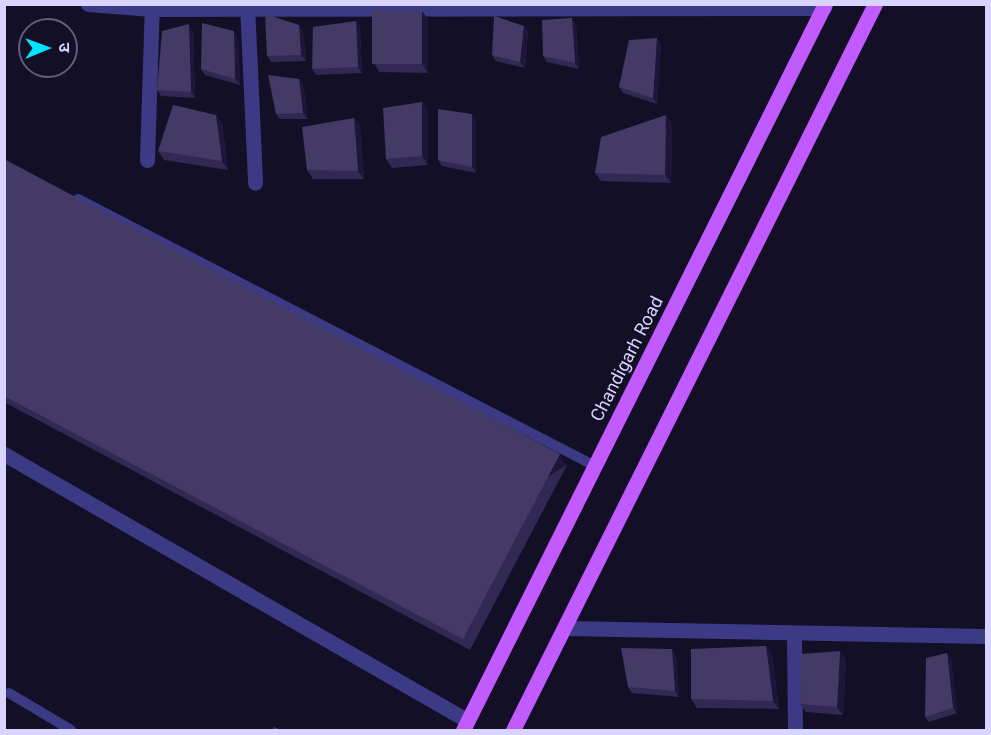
<!DOCTYPE html>
<meta charset="utf-8">
<style>
body{margin:0}
#map{position:relative;width:991px;height:735px;overflow:hidden;background:#130f26;font-family:Roboto,"Noto Sans Devanagari",sans-serif}
div>[style]{position:absolute}
[style*='--x']{left:calc(var(--x)*1px);top:calc(var(--y)*1px);width:calc(var(--w)*1px);rotate:calc(var(--a)*1deg)}
.lane>*{height:10px;margin:-5px;padding:0 5px;transform-origin:5px;border-radius:5px;background:#3d3a85}
.street>*{height:15px;margin:-7.5px;padding:0 7.5px;transform-origin:7.5px;border-radius:7.5px;background:#3d3a85}
.primary>*{height:15px;margin:-7.5px;padding:0 7.5px;transform-origin:7.5px;border-radius:7.5px;background:#c25bff}
.wall>*{inset:0;background:#312854}
.shaded-wall>*{inset:0;background:#1d163a;transform-origin:0 0}
.building>*{inset:0;background:#433a66;transform-origin:0 0}
span{translate:-50% -50%;white-space:nowrap;text-align:center;line-height:1.15;-webkit-text-stroke:4.5px #130f26;paint-order:stroke}
.street-label{font-size:18px;color:#d9d4ff}
.frame{position:absolute;inset:0;border:6px solid #d9d4ff;pointer-events:none}
.north{position:absolute;left:18px;top:18px;width:60px;height:60px;box-sizing:border-box;background:#130f26;border:2px solid #625e7d;border-radius:50%;rotate:89deg;font-size:16px;font-weight:700;line-height:24px;text-align:center;color:#d9d4ff}
.north::after{content:'';display:block;margin:auto;width:21px;height:27px;background:#00e5ff;clip-path:polygon(50% 0,100% 100%,50% 72%,0 100%)}
</style>
<div id="map">
<div class="lane">
<div style="--x:78;--y:199;--w:582;--a:27.31"></div>
<div style="--x:9;--y:693;--w:72;--a:30.8"></div>
</div>
<div class="street">
<div style="--x:88;--y:4;--w:64;--a:4.5"></div>
<div style="--x:152;--y:9;--w:672;--a:-0.09"></div>
<div style="--x:247;--y:4;--w:179;--a:87.4"></div>
<div style="--x:147;--y:160;--w:156;--a:-88.2"></div>
<div style="--x:4;--y:454;--w:535;--a:29.92"></div>
<div style="--x:565;--y:628;--w:421;--a:1.1"></div>
<div style="--x:794;--y:635;--w:95;--a:89.4"></div>
</div>
<div class="primary">
<div style="--x:463;--y:730;--w:811;--a:-63.5"></div>
<div style="--x:513;--y:730;--w:811;--a:-63.5"></div>
</div>
<div class="wall">
<div style="clip-path:polygon(428px 19px,428px 73px,379px 72px,374px 63px)"></div>
<div style="clip-path:polygon(356px 21px,360px 27px,362px 73px,316px 75px,312px 69px)"></div>
<div style="clip-path:polygon(576px 24px,579px 69px,547px 62px,543px 56px)"></div>
<div style="clip-path:polygon(193px 30px,195px 98px,161px 96px,157px 90px)"></div>
<div style="clip-path:polygon(303px 31px,306px 61px,271px 62px,267px 56px)"></div>
<div style="clip-path:polygon(528px 32px,525px 68px,496px 61px,492px 55px)"></div>
<div style="clip-path:polygon(238px 37px,240px 85px,205px 75px,201px 69px)"></div>
<div style="clip-path:polygon(661px 44px,657px 104px,623px 93px,619px 87px)"></div>
<div style="clip-path:polygon(299px 79px,303px 85px,308px 119px,280px 119px,276px 114px)"></div>
<div style="clip-path:polygon(422px 102px,428px 110px,428px 165px,392px 168px,386px 159px)"></div>
<div style="clip-path:polygon(354px 118px,360px 126px,364px 179px,313px 179px,307px 170px)"></div>
<div style="clip-path:polygon(476px 120px,476px 173px,442px 166px,438px 160px)"></div>
<div style="clip-path:polygon(222px 123px,228px 170px,164px 160px,158px 151px)"></div>
<div style="clip-path:polygon(672px 123px,671px 183px,601px 181px,595px 173px)"></div>
<div style="clip-path:polygon(4px 159px,567px 465px,470px 650px,4px 402px)"></div>
<div style="clip-path:polygon(766px 646px,772px 654px,779px 709px,697px 708px,691px 699px)"></div>
<div style="clip-path:polygon(840px 651px,846px 660px,843px 715px,806px 712px,800px 704px)"></div>
<div style="clip-path:polygon(947px 653px,951px 659px,957px 713px,929px 722px,925px 717px)"></div>
<div style="clip-path:polygon(676px 655px,679px 697px,632px 693px,628px 687px)"></div>
</div>
<div class="shaded-wall">
<div style="clip-path:polygon(422px 11px,428px 19px,428px 73px,422px 64px)"></div>
<div style="clip-path:polygon(572px 18px,576px 24px,579px 69px,575px 63px)"></div>
<div style="clip-path:polygon(356px 21px,360px 27px,362px 73px,358px 67px)"></div>
<div style="clip-path:polygon(189px 24px,193px 30px,195px 98px,191px 92px)"></div>
<div style="clip-path:polygon(299px 25px,303px 31px,306px 61px,301px 55px)"></div>
<div style="clip-path:polygon(524px 26px,528px 32px,525px 68px,520px 62px)"></div>
<div style="clip-path:polygon(234px 31px,238px 37px,240px 85px,235px 79px)"></div>
<div style="clip-path:polygon(657px 38px,661px 44px,657px 104px,653px 98px)"></div>
<div style="clip-path:polygon(299px 79px,303px 85px,308px 119px,303px 113px)"></div>
<div style="clip-path:polygon(422px 102px,428px 110px,428px 165px,422px 156px)"></div>
<div style="clip-path:polygon(472px 114px,476px 120px,476px 173px,472px 167px)"></div>
<div style="clip-path:polygon(216px 115px,222px 123px,228px 170px,222px 161px)"></div>
<div style="clip-path:polygon(666px 115px,672px 123px,671px 183px,665px 175px)"></div>
<div style="clip-path:polygon(354px 118px,360px 126px,364px 179px,358px 171px)"></div>
<div style="left:560px;top:454px;width:13px;height:209px;rotate:58deg"></div>
<div style="clip-path:polygon(766px 646px,772px 654px,779px 709px,773px 701px)"></div>
<div style="clip-path:polygon(672px 649px,676px 655px,679px 697px,675px 691px)"></div>
<div style="clip-path:polygon(840px 651px,846px 660px,843px 715px,837px 707px)"></div>
<div style="clip-path:polygon(947px 653px,951px 659px,957px 713px,953px 708px)"></div>
</div>
<div class="building">
<div style="left:422px;top:11px;width:53px;height:50px;rotate:90deg"></div>
<div style="clip-path:polygon(265px 14px,299px 25px,301px 55px,267px 56px)"></div>
<div style="clip-path:polygon(494px 16px,524px 26px,520px 62px,492px 55px)"></div>
<div style="clip-path:polygon(572px 18px,575px 63px,543px 56px,542px 20px)"></div>
<div style="clip-path:polygon(356px 21px,358px 67px,312px 69px,313px 27px)"></div>
<div style="clip-path:polygon(202px 23px,234px 31px,235px 79px,201px 69px)"></div>
<div style="clip-path:polygon(189px 24px,191px 92px,157px 90px,162px 31px)"></div>
<div style="clip-path:polygon(657px 38px,653px 98px,619px 87px,629px 40px)"></div>
<div style="clip-path:polygon(268px 75px,299px 79px,303px 113px,276px 114px)"></div>
<div style="clip-path:polygon(422px 102px,422px 156px,386px 159px,383px 108px)"></div>
<div style="clip-path:polygon(173px 105px,216px 115px,222px 161px,158px 151px)"></div>
<div style="clip-path:polygon(438px 109px,472px 114px,472px 167px,438px 160px)"></div>
<div style="clip-path:polygon(666px 115px,665px 175px,595px 173px,601px 137px)"></div>
<div style="clip-path:polygon(354px 118px,358px 171px,307px 170px,302px 127px)"></div>
<div style="clip-path:polygon(4px 159px,560px 454px,463px 639px,4px 396px)"></div>
<div style="clip-path:polygon(766px 646px,773px 701px,691px 699px,691px 649px)"></div>
<div style="clip-path:polygon(621px 648px,672px 649px,675px 691px,628px 687px)"></div>
<div style="clip-path:polygon(840px 651px,837px 707px,800px 704px,801px 654px)"></div>
<div style="clip-path:polygon(947px 653px,953px 708px,925px 717px,926px 658px)"></div>
<div style="clip-path:polygon(274px 727px,281px 730px,272px 730px)"></div>
</div>
<div class="street-label">
<span style="left:627px;top:359px;rotate:-63deg">Chandigarh Road</span>
</div>
<div class="frame"></div>
<div class="north">उ</div>
</div>
